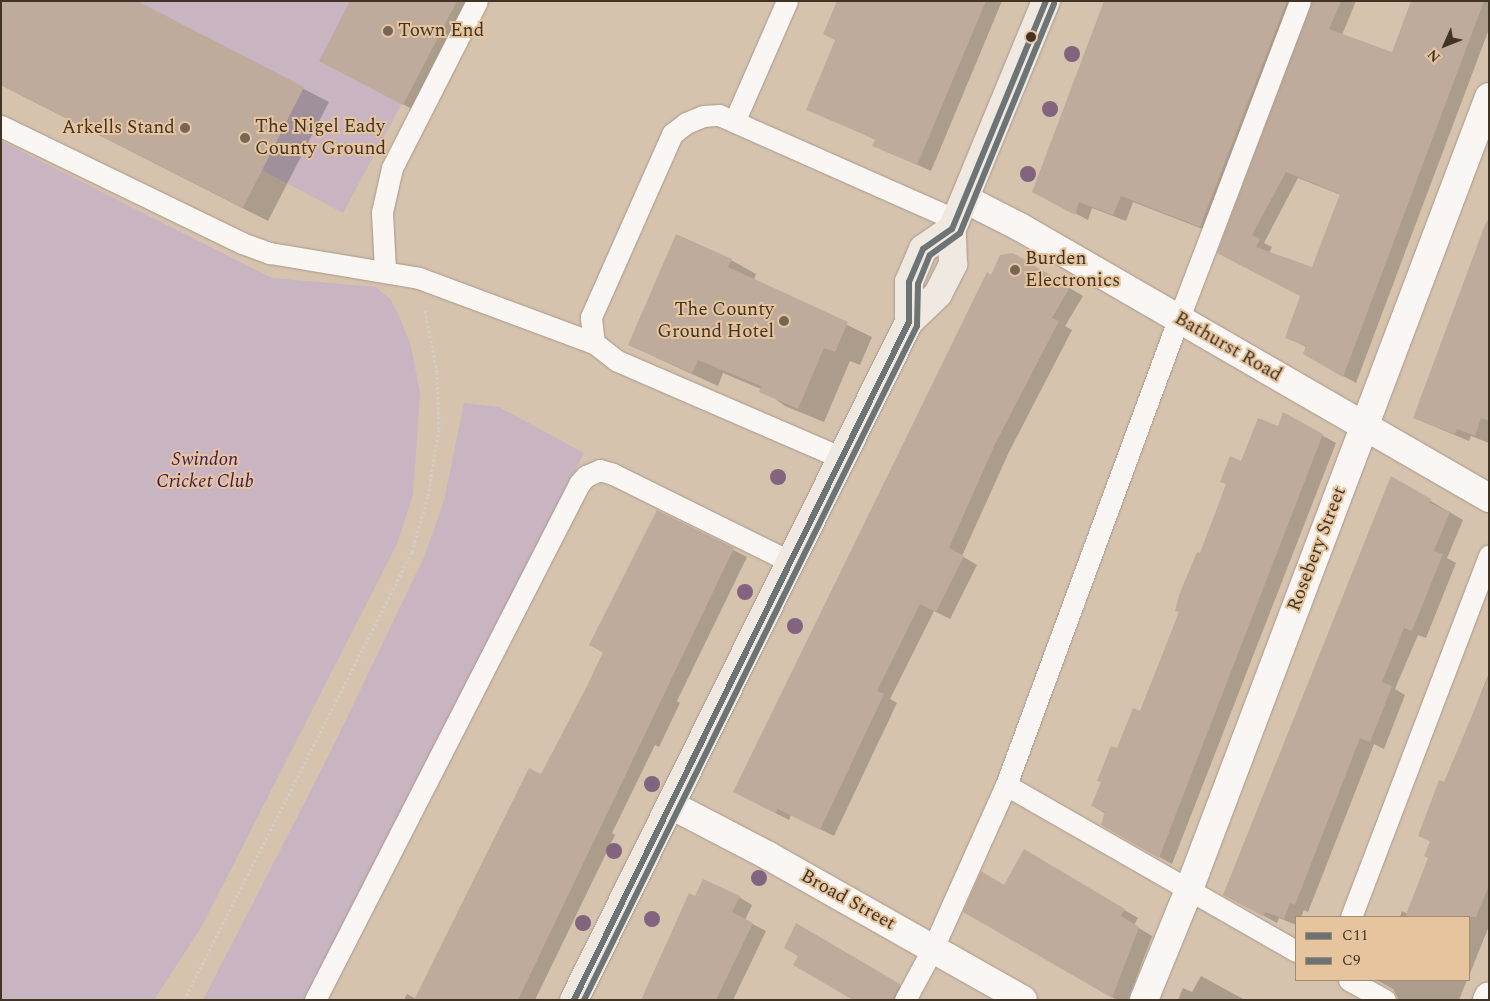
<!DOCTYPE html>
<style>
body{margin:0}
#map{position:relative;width:1490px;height:1001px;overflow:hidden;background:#d6c3ae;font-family:Spectral,serif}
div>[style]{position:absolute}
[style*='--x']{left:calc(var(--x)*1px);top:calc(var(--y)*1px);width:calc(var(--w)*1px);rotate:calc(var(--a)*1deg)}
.green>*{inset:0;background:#c9b4c2}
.shadow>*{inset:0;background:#0003}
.building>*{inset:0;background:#bfab9b}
.path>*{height:3px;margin-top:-1.5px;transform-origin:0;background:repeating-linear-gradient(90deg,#d3cdc7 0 2.5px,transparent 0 5px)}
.roads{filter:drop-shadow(0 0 1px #a89989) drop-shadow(0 0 1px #a89989)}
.lane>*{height:21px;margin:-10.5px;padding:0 10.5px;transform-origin:10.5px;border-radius:10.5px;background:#f9f6f3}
.street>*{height:28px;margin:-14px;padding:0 14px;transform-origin:14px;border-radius:14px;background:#f9f6f3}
.primary>*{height:28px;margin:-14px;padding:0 14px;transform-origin:14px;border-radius:14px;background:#f0e9e2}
.bus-1>*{height:6px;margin:-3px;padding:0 3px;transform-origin:3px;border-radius:3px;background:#6c7476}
.bus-2>*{height:6px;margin:-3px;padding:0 3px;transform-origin:3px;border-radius:3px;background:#6c7476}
.trees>*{width:16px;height:16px;margin:-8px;border-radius:50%;background:#82647e}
.dots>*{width:14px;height:14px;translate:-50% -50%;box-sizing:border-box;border:2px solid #e6c49e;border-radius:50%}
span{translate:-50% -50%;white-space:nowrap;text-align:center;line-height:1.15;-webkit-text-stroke:4px #e6c49e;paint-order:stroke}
.poi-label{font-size:19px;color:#413425}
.left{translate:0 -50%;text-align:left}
.right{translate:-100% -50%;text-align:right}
.street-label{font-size:19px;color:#413425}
.park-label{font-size:19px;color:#3e1757;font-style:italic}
.frame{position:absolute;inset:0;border:2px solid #413425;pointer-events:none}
.legend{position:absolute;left:1295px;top:916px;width:175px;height:65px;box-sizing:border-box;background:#e6c49e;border:1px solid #a48a6e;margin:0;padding:6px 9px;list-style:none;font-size:15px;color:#413425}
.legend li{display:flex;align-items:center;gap:10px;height:25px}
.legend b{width:25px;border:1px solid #a48a6e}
.north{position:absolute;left:1420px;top:20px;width:50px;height:50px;-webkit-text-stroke:4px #e6c49e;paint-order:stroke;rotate:226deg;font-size:14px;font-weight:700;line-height:20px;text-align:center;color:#413425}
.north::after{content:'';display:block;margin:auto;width:18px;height:22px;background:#413425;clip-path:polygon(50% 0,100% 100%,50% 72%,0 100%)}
</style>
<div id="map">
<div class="green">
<div style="clip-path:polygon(1px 1px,457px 1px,343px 213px,262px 170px,243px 208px,1px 85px)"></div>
<div style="clip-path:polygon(1px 141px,272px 278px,376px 287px,391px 300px,400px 318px,411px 346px,420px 393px,413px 495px,397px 544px,202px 926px,154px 1000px,1px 1000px)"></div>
<div style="clip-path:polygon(464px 403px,499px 407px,584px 453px,305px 1000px,203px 1000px,329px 755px,425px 555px,444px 500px)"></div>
</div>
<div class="shadow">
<div style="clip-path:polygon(1px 1px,134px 1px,329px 102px,268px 221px,1px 85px)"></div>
<div style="clip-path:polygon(352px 1px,489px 1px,429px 118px,321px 61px)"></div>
<div style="clip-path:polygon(870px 1px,1002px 1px,931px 171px,874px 145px,876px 140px,808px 109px)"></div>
<div style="clip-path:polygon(1243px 1px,1303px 1px,1213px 233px,1133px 202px,1126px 221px,1092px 208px,1088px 220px,1046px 198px)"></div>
<div style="clip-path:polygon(evenodd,1313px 1px,1356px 1px,1342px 35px,1393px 54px,1413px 1px,1489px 1px,1489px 29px,1356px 383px,1304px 354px,1306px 347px,1287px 337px,1301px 296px,1231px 260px,1313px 1px,1298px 178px,1341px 195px,1313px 269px,1269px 253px,1272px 247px,1264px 243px,1298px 178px)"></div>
<div style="clip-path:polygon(1489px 217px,1489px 443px,1471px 436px,1469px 441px,1414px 418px)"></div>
<div style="clip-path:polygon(1013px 255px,1083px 296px,1065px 326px,1072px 330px,1009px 452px,962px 556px,977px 565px,950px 619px,934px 611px,890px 699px,897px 703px,834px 836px,791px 815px,789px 820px,748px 799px,992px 276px)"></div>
<div style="clip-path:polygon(731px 260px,756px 274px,754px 280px,872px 337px,860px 365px,850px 361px,824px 422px,785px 406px,761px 389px,723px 373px,718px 386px,629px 345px)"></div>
<div style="clip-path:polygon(1283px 414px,1336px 443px,1172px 864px,1102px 824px,1106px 814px,1093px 806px,1118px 749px,1141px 713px,1201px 555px,1242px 463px,1278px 427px)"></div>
<div style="clip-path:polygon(1392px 478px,1463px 520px,1447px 558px,1456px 563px,1426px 638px,1418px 635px,1395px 689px,1405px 695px,1384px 749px,1374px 744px,1308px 912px,1304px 910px,1301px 917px,1296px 917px,1296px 925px,1279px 918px,1277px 923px,1224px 894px)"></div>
<div style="clip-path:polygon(657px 511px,747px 557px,677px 701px,680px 703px,659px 747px,655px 745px,612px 833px,615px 835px,535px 1000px,404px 1000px,407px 994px,416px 999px,542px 776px,604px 653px,590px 645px)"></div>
<div style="clip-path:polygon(1489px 673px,1489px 926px,1469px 976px,1469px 917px,1400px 917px,1402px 911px,1408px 914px,1430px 858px,1431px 842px,1420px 835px,1445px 784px)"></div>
<div style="clip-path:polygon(1025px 851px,1138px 918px,1134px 925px,1152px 936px,1128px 1000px,1117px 1000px,964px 911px,1004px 886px)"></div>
<div style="clip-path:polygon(739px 897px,752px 905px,745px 920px,766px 931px,733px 1000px,642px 1000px,696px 898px)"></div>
<div style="clip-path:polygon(797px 925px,912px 993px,909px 1000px,856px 1000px,800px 956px)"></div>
<div style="clip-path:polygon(1201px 976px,1245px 1000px,1178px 1000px,1183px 988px,1192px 992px)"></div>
<div style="clip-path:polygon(1377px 980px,1467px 980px,1459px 1000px,1399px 1000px,1393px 989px)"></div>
</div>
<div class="building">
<div style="clip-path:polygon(1px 1px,137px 1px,304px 87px,243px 208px,1px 85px)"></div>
<div style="clip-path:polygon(350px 1px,457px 1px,403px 105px,319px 61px)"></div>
<div style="clip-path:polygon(837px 1px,986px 1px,917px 165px,872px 146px,875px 139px,806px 110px,835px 40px,823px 34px)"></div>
<div style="clip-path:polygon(1104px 1px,1287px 1px,1200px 227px,1121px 196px,1113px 215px,1079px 202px,1075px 215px,1032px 192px)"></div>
<div style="clip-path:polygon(evenodd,1312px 1px,1341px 1px,1329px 29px,1392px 52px,1411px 1px,1484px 1px,1343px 377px,1303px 354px,1306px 346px,1285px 338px,1300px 296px,1217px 253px,1312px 1px,1286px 172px,1340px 194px,1312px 267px,1256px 247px,1260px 239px,1252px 235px,1286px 172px)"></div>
<div style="clip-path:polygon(1486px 222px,1489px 222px,1489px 421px,1481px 418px,1475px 436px,1457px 429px,1455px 434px,1413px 418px)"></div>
<div style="clip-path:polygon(676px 234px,732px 259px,728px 267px,848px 322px,835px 352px,824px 348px,798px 409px,759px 392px,761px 386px,698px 360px,692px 373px,628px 345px)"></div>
<div style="clip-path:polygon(1013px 253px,1070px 287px,1052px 318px,1059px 321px,995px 444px,949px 548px,964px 556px,936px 612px,920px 604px,877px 691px,884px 694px,820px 830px,778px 809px,775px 813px,733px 792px,987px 272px,991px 275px,1000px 255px)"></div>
<div style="clip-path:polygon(1283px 412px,1323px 434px,1159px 858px,1101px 825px,1105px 812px,1091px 806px,1101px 782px,1097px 781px,1111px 746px,1117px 748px,1133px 708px,1140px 711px,1179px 612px,1175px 611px,1179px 595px,1197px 552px,1200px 553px,1226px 484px,1220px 482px,1230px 456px,1241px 461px,1258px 418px,1278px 426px)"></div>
<div style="clip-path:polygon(1391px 476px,1431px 499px,1430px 503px,1450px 512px,1434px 551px,1443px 554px,1412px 631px,1404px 628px,1382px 682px,1392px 686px,1380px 717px,1370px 742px,1360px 738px,1295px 905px,1290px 903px,1284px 919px,1265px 912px,1263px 916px,1223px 895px)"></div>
<div style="clip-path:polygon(657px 510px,734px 548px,518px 1000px,414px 1000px,529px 768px,541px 774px,588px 684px,603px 652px,589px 645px)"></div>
<div style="clip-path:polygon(1489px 675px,1489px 886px,1476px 917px,1405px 917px,1428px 858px,1424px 856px,1430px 841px,1418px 836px,1439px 780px,1444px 782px)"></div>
<div style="clip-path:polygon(1024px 849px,1125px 909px,1121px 916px,1139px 927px,1112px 998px,963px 912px,981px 871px,1004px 885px)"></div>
<div style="clip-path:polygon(703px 879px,740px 896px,732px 912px,753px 923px,716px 1000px,641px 1000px,689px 893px,695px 896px)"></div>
<div style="clip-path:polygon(796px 923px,900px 984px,893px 1000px,853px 1000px,793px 965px,798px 956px,784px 948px)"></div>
</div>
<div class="path">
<div style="--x:184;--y:1000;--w:503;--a:-63.03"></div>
<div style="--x:412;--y:552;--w:58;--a:-74.1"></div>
<div style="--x:428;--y:496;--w:68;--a:-80.7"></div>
<div style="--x:439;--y:429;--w:57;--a:-92"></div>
<div style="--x:437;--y:372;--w:63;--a:-101"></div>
</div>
<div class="roads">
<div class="lane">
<div style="--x:735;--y:120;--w:130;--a:-66.4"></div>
<div style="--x:1;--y:126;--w:268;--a:25.9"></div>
<div style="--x:242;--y:243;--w:30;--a:20"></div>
<div style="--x:270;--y:253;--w:151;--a:9.5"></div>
<div style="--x:419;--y:278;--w:187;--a:20.4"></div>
<div style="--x:385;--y:270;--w:58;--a:-93"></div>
<div style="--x:382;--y:212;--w:45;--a:-77.2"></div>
<div style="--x:392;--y:168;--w:187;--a:-63"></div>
<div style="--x:842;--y:458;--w:246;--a:-156.6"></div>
<div style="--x:616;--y:360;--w:28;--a:-142"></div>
<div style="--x:594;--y:343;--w:26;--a:-97"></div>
<div style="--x:591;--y:317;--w:200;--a:-66.1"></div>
<div style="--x:672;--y:134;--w:18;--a:-38"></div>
<div style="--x:686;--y:123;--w:18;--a:-22"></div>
<div style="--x:703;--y:116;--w:16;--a:-4"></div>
<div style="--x:719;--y:115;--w:259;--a:23.9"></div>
<div style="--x:1006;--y:785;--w:334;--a:29.8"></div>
<div style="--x:1351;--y:917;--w:387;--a:-69.1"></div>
<div style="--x:1349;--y:980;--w:41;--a:29.1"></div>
<div style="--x:315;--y:1000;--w:580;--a:-62.9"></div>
<div style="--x:579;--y:484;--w:11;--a:-49"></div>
<div style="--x:586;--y:476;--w:15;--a:-23"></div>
<div style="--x:600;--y:470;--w:14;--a:17"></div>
<div style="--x:613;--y:474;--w:199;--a:26.3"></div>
<div style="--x:905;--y:1000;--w:59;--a:-61.7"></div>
<div style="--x:933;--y:948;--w:179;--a:-65.9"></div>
<div style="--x:1006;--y:785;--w:498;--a:-69.7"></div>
<div style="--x:1179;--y:318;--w:339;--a:-69.1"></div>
</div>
<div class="street">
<div style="--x:965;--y:199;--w:62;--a:27"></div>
<div style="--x:1020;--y:227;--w:542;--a:30.02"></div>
<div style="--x:671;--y:805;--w:108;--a:27.5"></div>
<div style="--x:767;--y:855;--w:294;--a:29.5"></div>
<div style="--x:1144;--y:1000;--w:117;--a:-67.8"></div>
<div style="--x:1188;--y:892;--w:850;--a:-69.26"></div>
<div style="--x:1487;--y:1000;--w:4;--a:-63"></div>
</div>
<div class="primary">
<div style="--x:909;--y:322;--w:40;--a:-90"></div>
<div style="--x:909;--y:282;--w:36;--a:-67"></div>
<div style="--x:923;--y:249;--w:35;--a:-35"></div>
<div style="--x:574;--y:1000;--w:756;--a:-63.71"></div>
<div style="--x:909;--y:322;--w:40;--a:-44"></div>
<div style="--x:938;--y:294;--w:34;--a:-63"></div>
<div style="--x:953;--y:264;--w:35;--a:-92"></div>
<div style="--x:952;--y:229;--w:247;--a:-67.6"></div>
</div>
</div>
<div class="bus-1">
<div style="--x:574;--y:1000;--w:756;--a:-63.71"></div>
<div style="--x:909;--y:322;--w:40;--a:-90"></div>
<div style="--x:909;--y:282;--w:36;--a:-67"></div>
<div style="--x:923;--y:249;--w:35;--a:-35"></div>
<div style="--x:952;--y:229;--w:247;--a:-67.6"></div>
</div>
<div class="bus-2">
<div style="--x:584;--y:1000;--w:752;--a:-63.71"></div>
<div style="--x:917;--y:326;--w:42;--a:-88.6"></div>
<div style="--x:918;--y:284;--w:31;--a:-68"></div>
<div style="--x:930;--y:255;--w:37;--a:-36"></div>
<div style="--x:960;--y:233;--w:248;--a:-67.7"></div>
</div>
<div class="trees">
<div style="left:1072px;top:54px"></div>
<div style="left:1050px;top:109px"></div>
<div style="left:1028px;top:174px"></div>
<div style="left:778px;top:477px"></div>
<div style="left:745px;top:592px"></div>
<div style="left:795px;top:626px"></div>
<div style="left:652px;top:784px"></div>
<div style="left:614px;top:851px"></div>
<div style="left:759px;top:878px"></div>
<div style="left:652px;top:919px"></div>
<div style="left:583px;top:923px"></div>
</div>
<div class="dots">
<div style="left:388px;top:31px;background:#756655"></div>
<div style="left:1031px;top:37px;background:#413425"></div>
<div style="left:185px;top:128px;background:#756655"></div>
<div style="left:245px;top:138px;background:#756655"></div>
<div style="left:1015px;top:270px;background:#756655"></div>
<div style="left:784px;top:321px;background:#756655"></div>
</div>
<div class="poi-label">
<span class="left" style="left:398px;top:31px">Town End</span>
<span class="left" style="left:255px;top:138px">The Nigel Eady<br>County Ground</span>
<span class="right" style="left:175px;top:128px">Arkells Stand</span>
<span class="left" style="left:1025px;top:270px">Burden<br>Electronics</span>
<span class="right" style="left:774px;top:321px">The County<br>Ground Hotel</span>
</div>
<div class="street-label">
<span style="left:1228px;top:347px;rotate:30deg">Bathurst Road</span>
<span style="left:1317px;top:549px;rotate:-69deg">Rosebery Street</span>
<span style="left:848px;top:900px;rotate:29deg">Broad Street</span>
</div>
<div class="park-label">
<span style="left:205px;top:471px">Swindon<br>Cricket Club</span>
</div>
<div class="frame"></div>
<ul class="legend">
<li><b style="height:6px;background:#6c7476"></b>C11</li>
<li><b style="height:6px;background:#6c7476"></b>C9</li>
</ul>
<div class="north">N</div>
</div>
